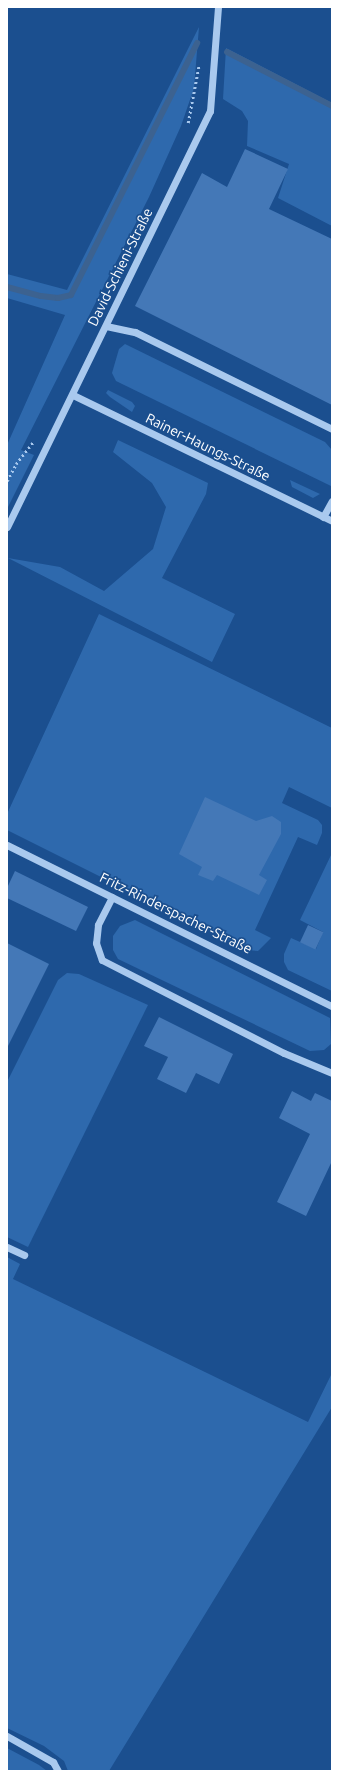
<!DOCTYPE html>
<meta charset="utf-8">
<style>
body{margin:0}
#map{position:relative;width:339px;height:1778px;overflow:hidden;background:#1b4f8f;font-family:Ubuntu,sans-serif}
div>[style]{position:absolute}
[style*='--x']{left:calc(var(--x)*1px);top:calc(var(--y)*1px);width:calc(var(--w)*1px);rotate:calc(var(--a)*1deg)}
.green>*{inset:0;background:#2e69ad}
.stream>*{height:6px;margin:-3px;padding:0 3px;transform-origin:3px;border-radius:3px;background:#3c6290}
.building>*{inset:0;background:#4478b7;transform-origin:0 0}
.path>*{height:2.5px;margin-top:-1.25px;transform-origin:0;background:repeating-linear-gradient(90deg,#a9c9ee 0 2px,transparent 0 5px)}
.minor>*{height:7px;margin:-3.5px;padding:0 3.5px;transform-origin:3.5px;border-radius:3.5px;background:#a9c9ee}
span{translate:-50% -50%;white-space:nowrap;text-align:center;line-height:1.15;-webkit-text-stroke:3.5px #1b4f8f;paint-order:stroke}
.street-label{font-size:14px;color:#fff}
.frame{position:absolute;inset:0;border:8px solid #fff;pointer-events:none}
</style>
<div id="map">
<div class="green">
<div style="clip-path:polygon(199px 27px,194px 88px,181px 126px,149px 197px,21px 450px,34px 455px,7px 509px,7px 445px,65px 315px,7px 298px,7px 274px,67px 290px)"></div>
<div style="clip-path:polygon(226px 48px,332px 103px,332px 226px,278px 198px,289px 164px,247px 146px,248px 121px,242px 111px,223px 99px)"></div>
<div style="clip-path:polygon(125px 344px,325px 442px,332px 450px,331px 486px,116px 381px,112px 373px,119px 349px)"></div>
<div style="clip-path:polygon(108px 390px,132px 402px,135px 406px,132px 412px,110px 397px,106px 393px)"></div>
<div style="clip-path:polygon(118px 440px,208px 483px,206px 494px,162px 578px,235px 614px,212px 662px,8px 558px,60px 567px,104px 591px,153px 549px,166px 507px,152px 483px,113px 452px)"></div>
<div style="clip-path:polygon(290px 480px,320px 494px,313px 498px,292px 487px)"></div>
<div style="clip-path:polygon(99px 614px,332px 728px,332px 808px,289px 787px,282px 803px,318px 820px,322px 825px,322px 833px,317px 845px,298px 837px,255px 930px,271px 938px,258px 951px,247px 950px,7px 830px,7px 814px)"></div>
<div style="clip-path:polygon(332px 853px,332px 991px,288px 970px,284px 962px,284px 954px,291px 938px,316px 949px,323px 932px,300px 920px)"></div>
<div style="clip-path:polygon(135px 920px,330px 1018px,331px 1044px,324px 1050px,310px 1051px,118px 959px,113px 950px,113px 936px,120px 926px)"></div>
<div style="clip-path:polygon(67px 973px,79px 974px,148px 1005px,28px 1247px,7px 1237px,7px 1082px,58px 980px)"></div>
<div style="clip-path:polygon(7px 1257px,20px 1264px,13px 1279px,308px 1422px,332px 1373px,332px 1407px,109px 1771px,68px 1771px,64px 1761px,44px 1746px,7px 1728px)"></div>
<div style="clip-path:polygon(7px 1748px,39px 1765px,47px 1771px,7px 1771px)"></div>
</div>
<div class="stream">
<div style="--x:227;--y:52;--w:118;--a:27.2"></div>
<div style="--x:7;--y:287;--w:35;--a:15"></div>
<div style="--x:41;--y:296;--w:17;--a:7"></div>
<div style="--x:58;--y:298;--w:13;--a:-13"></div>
<div style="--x:71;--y:295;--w:282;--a:-63.4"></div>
</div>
<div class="building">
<div style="clip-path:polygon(245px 149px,288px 169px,269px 209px,332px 239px,332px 405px,135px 306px,202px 173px,227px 187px)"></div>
<div style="clip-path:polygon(205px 797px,256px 821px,272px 816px,281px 822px,281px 834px,259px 875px,267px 880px,259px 895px,217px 875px,213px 881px,198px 875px,202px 867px,179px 854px)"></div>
<div style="clip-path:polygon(15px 871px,88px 907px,76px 931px,7px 898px,7px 888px)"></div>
<div style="left:308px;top:925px;width:17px;height:19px;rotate:25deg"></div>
<div style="clip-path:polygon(7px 943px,49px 964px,7px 1048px)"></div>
<div style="clip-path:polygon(159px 1017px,233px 1054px,219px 1084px,196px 1073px,186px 1093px,157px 1079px,168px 1057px,144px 1046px)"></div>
<div style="clip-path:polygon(292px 1091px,311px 1101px,315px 1093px,332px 1101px,332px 1161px,306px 1216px,277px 1202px,310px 1134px,279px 1118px)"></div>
</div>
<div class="path">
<div style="--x:188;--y:123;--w:59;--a:-79.3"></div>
<div style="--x:7;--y:481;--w:19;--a:-62"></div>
<div style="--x:16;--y:464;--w:28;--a:-52"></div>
</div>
<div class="minor">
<div style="--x:106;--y:326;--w:30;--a:12"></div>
<div style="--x:135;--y:332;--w:220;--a:26.2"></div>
<div style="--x:73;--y:395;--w:288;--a:25.9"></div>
<div style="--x:323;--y:517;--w:18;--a:-61"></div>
<div style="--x:7;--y:527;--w:463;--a:-64"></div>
<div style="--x:210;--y:111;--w:104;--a:-85.6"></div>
<div style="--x:7;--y:845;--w:363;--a:26.4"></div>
<div style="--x:112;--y:897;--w:31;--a:117"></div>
<div style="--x:98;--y:925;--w:18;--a:96"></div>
<div style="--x:96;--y:943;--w:18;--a:71"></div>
<div style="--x:102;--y:960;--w:204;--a:27.1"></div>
<div style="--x:284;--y:1053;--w:52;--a:22.6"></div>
<div style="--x:7;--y:1247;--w:19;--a:25"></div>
<div style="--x:7;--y:1736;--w:53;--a:29.5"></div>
<div style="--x:53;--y:1762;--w:10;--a:61"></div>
</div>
<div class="street-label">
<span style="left:120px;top:267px;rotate:-64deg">David-Schieni-Straße</span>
<span style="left:208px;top:447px;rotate:26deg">Rainer-Haungs-Straße</span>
<span style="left:176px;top:913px;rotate:26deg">Fritz-Rinderspacher-Straße</span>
</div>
<div class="frame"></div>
</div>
